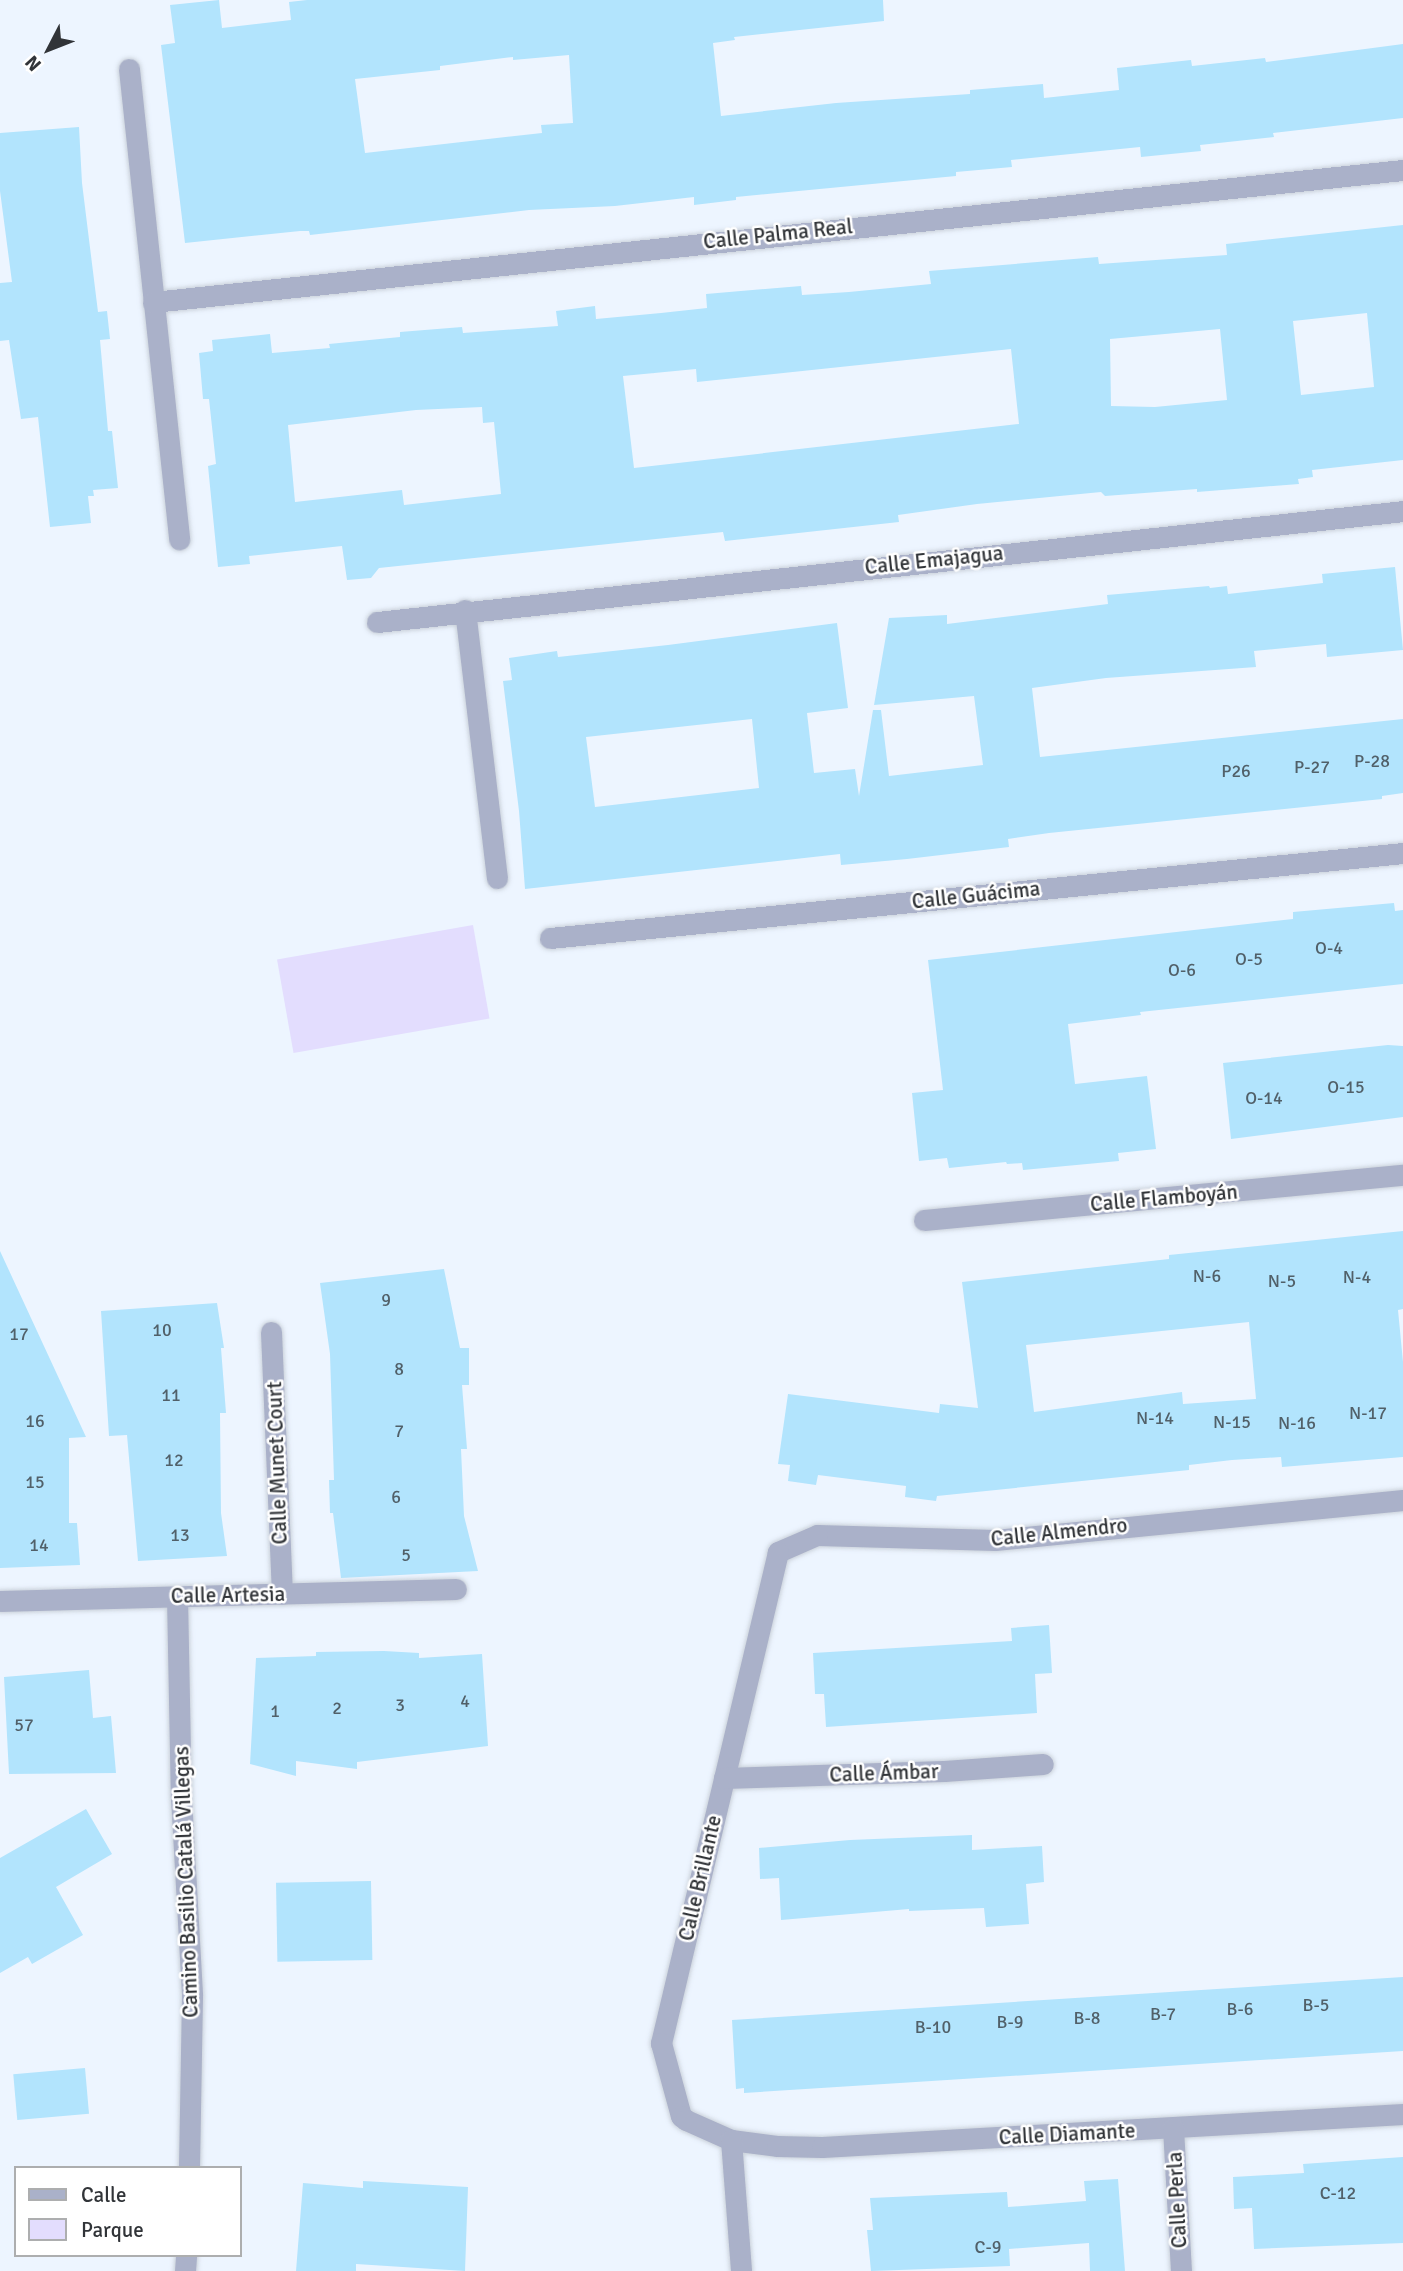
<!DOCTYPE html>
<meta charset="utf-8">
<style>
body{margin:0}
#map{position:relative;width:1403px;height:2271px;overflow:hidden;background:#edf5ff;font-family:Signika,sans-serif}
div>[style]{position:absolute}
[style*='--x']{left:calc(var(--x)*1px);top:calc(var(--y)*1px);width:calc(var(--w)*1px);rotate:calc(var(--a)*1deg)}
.green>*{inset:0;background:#e3ddfe;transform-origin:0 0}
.building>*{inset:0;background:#b2e4fd;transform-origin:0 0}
.roads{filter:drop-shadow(0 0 2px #cbd2db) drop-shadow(0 0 2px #cbd2db)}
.minor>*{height:21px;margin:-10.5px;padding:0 10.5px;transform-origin:10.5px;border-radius:10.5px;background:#aab1c9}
span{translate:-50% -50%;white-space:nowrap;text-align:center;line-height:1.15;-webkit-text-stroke:5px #fff;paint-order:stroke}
.number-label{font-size:18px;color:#516069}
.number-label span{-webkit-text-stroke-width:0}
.street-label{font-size:21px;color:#313438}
.legend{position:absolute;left:14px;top:2166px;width:228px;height:91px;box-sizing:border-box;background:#fff;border:2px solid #adaeaf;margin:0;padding:9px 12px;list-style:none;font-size:21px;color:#313438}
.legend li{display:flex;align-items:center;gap:14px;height:35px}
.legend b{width:35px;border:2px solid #adaeaf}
.north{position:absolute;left:14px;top:14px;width:70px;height:70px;-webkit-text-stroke:5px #fff;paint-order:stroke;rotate:228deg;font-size:19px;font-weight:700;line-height:28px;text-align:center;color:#313438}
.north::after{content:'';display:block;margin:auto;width:24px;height:32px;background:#313438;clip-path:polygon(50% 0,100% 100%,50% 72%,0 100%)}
</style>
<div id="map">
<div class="green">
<div style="left:473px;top:925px;width:95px;height:199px;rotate:80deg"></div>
</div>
<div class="building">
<div style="clip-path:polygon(evenodd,219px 0,222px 28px,291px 20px,289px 2px,307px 0,883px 0,884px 21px,734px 37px,735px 40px,713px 43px,721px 116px,836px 103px,970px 94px,970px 90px,1043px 84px,1044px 98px,1119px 90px,1117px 68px,1191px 60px,1192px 66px,1265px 58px,1266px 62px,1403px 44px,1403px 118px,1273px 133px,1274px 137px,1200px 145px,1201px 151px,1141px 157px,1140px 147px,1011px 160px,1012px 167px,956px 172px,956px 176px,736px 197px,736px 200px,694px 205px,694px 197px,615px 206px,529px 210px,310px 235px,309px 231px,300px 231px,185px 243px,161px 45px,175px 43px,170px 5px,219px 0,569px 55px,573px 123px,541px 125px,542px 133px,365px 153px,355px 79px,440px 70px,440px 66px,513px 57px,513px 60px,569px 55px)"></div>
<div style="clip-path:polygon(79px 127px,82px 183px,98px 312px,107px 311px,110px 339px,100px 340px,108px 431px,112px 431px,118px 488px,93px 490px,94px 496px,88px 496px,91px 523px,50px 527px,38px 417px,21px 419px,9px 340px,0 341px,0 283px,12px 282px,0 191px,0 133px)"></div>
<div style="clip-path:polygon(evenodd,1403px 225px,1403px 460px,1312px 470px,1313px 477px,1298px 479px,1299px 484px,1197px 492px,1197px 489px,1105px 496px,1101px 492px,977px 504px,898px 515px,899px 522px,725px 541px,723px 532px,379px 568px,371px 578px,347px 580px,342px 546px,249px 556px,250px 564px,218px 567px,208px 466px,216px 464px,209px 399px,203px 399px,199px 353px,213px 351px,212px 340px,270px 334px,272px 353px,330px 348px,329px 344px,400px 337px,400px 332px,462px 327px,463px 333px,558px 326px,556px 311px,595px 306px,596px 319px,661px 313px,707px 308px,706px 294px,801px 286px,802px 295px,849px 292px,931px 284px,929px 271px,1098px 257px,1099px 264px,1227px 255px,1226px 244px,1403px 225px,1367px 313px,1374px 387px,1301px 395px,1293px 321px,1367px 313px,1403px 225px,1220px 329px,1227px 400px,1155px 407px,1111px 406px,1110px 339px,1220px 329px,1403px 225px,1011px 349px,1019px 424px,634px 468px,623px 376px,696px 369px,697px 382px,1011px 349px,1403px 225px,482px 407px,483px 423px,494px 422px,501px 494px,404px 505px,402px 490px,295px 502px,288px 425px,416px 410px,482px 407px)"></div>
<div style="clip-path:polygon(evenodd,1395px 567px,1403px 650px,1327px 657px,1326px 644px,1254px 651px,1256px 667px,1106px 678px,1032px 688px,1040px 757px,1403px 719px,1403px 793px,1382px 796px,1382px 799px,1049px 833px,1008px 839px,1009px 847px,907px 859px,841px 865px,840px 854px,525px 889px,519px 811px,503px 681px,512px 680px,509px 658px,557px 651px,558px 657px,668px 645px,837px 623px,848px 708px,807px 713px,814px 773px,855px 769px,859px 796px,873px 710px,881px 710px,889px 776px,983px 765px,974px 696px,874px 705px,889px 618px,947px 615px,947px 624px,1108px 604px,1107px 595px,1209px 586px,1210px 588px,1227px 586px,1228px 594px,1323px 583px,1322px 574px,1395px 567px,752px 719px,759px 788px,595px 807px,586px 737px,752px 719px)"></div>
<div style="clip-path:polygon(1394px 903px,1395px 911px,1403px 910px,1403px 984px,1140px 1012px,1141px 1015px,1068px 1024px,1075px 1084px,1147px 1076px,1156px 1149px,1118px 1153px,1119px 1161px,1023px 1170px,1022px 1163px,1007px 1164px,1006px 1162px,949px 1168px,947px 1158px,919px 1161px,912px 1093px,943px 1090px,928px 960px,1293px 919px,1293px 912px)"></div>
<div style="clip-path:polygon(1388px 1045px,1403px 1046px,1403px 1117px,1231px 1139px,1223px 1063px)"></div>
<div style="clip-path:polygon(evenodd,1403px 1231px,1403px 1309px,1398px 1310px,1403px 1362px,1403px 1457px,1282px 1467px,1281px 1457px,1232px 1460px,1189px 1465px,1189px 1470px,937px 1496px,936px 1501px,905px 1497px,906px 1486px,818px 1475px,816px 1485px,788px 1481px,790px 1465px,778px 1464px,788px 1394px,939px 1413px,940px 1404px,978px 1408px,962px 1282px,1169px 1259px,1169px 1255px,1403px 1231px,1249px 1322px,1256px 1399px,1183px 1404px,1182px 1392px,1034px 1412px,1026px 1345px,1249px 1322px)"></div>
<div style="clip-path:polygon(0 1251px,86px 1437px,69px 1438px,69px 1523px,77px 1523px,80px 1565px,0 1568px)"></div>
<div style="clip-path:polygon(444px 1269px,460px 1348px,469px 1348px,469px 1385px,462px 1385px,467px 1449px,461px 1449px,464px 1516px,478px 1571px,341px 1578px,333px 1513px,330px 1513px,329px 1480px,334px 1480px,330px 1354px,320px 1283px)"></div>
<div style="clip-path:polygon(217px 1303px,224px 1348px,221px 1348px,226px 1413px,220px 1413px,221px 1513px,227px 1556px,138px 1561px,127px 1435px,109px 1436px,101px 1311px)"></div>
<div style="clip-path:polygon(1049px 1625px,1052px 1673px,1035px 1674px,1037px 1713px,826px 1727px,824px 1694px,815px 1694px,813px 1653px,1012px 1641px,1011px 1628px)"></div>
<div style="clip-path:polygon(384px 1651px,419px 1653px,419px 1658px,482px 1654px,488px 1746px,357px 1762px,357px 1769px,296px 1761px,296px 1776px,250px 1764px,256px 1658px,316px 1656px,316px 1652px)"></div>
<div style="clip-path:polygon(89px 1670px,93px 1718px,111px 1716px,116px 1773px,9px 1774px,4px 1677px)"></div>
<div style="clip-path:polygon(86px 1809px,112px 1854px,56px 1887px,83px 1935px,32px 1964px,28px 1957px,0 1973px,0 1858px)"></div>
<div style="clip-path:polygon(972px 1835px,972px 1850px,1042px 1846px,1044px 1882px,1026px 1884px,1029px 1924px,986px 1927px,984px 1908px,909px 1911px,909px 1909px,781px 1920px,779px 1878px,760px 1879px,759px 1848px,850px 1840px)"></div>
<div style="left:371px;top:1881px;width:79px;height:95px;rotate:89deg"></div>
<div style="clip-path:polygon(1403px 1977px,1403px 2051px,744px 2093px,744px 2088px,736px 2089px,732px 2020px)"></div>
<div style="left:85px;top:2068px;width:46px;height:72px;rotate:85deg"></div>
<div style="clip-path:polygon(1403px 2157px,1403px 2243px,1254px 2249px,1252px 2208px,1234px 2209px,1233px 2177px,1304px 2173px,1303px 2164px)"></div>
<div style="clip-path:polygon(1118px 2179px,1125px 2271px,1090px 2271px,1089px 2243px,1009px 2249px,1010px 2266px,871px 2271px,867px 2230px,873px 2230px,870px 2198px,1007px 2192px,1008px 2207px,1086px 2201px,1084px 2181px)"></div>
<div style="clip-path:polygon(363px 2181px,468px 2187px,465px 2271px,356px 2264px,356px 2271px,296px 2271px,303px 2183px,363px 2188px)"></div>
</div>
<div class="roads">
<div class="minor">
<div style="--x:129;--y:69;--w:473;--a:83.9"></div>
<div style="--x:153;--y:302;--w:1257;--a:-6.03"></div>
<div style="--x:465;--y:610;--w:270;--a:83.2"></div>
<div style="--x:377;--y:622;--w:1032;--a:-6.17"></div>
<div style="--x:550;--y:938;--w:857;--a:-5.69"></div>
<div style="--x:924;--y:1220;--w:481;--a:-5.4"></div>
<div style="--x:271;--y:1332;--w:262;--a:87.6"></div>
<div style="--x:1403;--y:1500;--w:410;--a:174.4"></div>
<div style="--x:995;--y:1540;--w:178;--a:-178.4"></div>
<div style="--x:817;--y:1535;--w:43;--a:156.4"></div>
<div style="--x:778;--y:1552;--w:505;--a:103.4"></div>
<div style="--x:661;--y:2043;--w:76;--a:74.7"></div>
<div style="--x:681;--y:2116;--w:6;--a:39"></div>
<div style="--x:686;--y:2120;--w:49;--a:24"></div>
<div style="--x:731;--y:2140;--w:46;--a:7.4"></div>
<div style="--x:777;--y:2146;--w:45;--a:1.3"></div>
<div style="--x:822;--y:2147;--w:582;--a:-3.25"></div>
<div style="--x:177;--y:1596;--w:201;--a:88.9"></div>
<div style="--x:181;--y:1797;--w:199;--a:86.8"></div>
<div style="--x:192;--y:1996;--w:172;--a:91"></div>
<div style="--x:0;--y:1601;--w:456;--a:-1.5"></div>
<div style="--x:724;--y:1778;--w:220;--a:-1.8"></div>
<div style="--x:944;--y:1771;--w:99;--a:-4"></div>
<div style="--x:1173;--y:2128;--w:143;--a:86.8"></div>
<div style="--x:731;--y:2140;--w:131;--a:85.6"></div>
<div style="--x:185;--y:2271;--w:16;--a:-86"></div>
</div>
</div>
<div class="number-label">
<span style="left:1372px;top:761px">P-28</span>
<span style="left:1312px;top:767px">P-27</span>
<span style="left:1236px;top:771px">P26</span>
<span style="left:1329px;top:948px">O-4</span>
<span style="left:1249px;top:959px">O-5</span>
<span style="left:1182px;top:970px">O-6</span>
<span style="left:1346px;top:1087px">O-15</span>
<span style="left:1264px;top:1098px">O-14</span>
<span style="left:1207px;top:1276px">N-6</span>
<span style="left:1357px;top:1277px">N-4</span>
<span style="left:1282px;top:1281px">N-5</span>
<span style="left:386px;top:1300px">9</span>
<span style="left:162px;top:1330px">10</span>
<span style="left:19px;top:1334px">17</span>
<span style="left:399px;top:1369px">8</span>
<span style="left:171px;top:1395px">11</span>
<span style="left:1368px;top:1413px">N-17</span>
<span style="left:1155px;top:1418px">N-14</span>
<span style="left:35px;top:1421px">16</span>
<span style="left:1232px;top:1422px">N-15</span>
<span style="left:1297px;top:1423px">N-16</span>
<span style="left:399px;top:1431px">7</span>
<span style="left:174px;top:1460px">12</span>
<span style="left:35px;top:1482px">15</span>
<span style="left:396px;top:1497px">6</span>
<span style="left:180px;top:1535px">13</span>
<span style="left:39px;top:1545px">14</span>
<span style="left:406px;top:1555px">5</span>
<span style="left:465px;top:1701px">4</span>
<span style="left:400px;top:1705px">3</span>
<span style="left:337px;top:1708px">2</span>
<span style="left:275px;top:1711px">1</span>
<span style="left:24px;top:1725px">57</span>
<span style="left:1316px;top:2005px">B-5</span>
<span style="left:1240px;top:2009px">B-6</span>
<span style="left:1163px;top:2014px">B-7</span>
<span style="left:1087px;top:2018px">B-8</span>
<span style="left:1010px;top:2022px">B-9</span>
<span style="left:933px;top:2027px">B-10</span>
<span style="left:1338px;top:2193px">C-12</span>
<span style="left:988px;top:2247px">C-9</span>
</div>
<div class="street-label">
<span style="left:778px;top:234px;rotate:-6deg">Calle Palma Real</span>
<span style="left:934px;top:560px;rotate:-6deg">Calle Emajagua</span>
<span style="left:976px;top:895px;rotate:-6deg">Calle Guácima</span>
<span style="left:1164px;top:1198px;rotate:-5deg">Calle Flamboyán</span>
<span style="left:277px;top:1463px;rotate:-92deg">Calle Munet Court</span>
<span style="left:1059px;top:1532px;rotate:-6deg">Calle Almendro</span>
<span style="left:228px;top:1595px;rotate:-1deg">Calle Artesia</span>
<span style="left:884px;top:1773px;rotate:-2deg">Calle Ámbar</span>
<span style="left:700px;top:1878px;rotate:-77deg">Calle Brillante</span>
<span style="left:186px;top:1882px;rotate:-92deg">Camino Basilio Catalá Villegas</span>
<span style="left:1067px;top:2134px;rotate:-3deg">Calle Diamante</span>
<span style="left:1177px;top:2200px;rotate:-93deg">Calle Perla</span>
</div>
<ul class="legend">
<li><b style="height:9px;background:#aab1c9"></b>Calle</li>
<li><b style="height:19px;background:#e3ddfe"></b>Parque</li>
</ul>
<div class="north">N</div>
</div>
